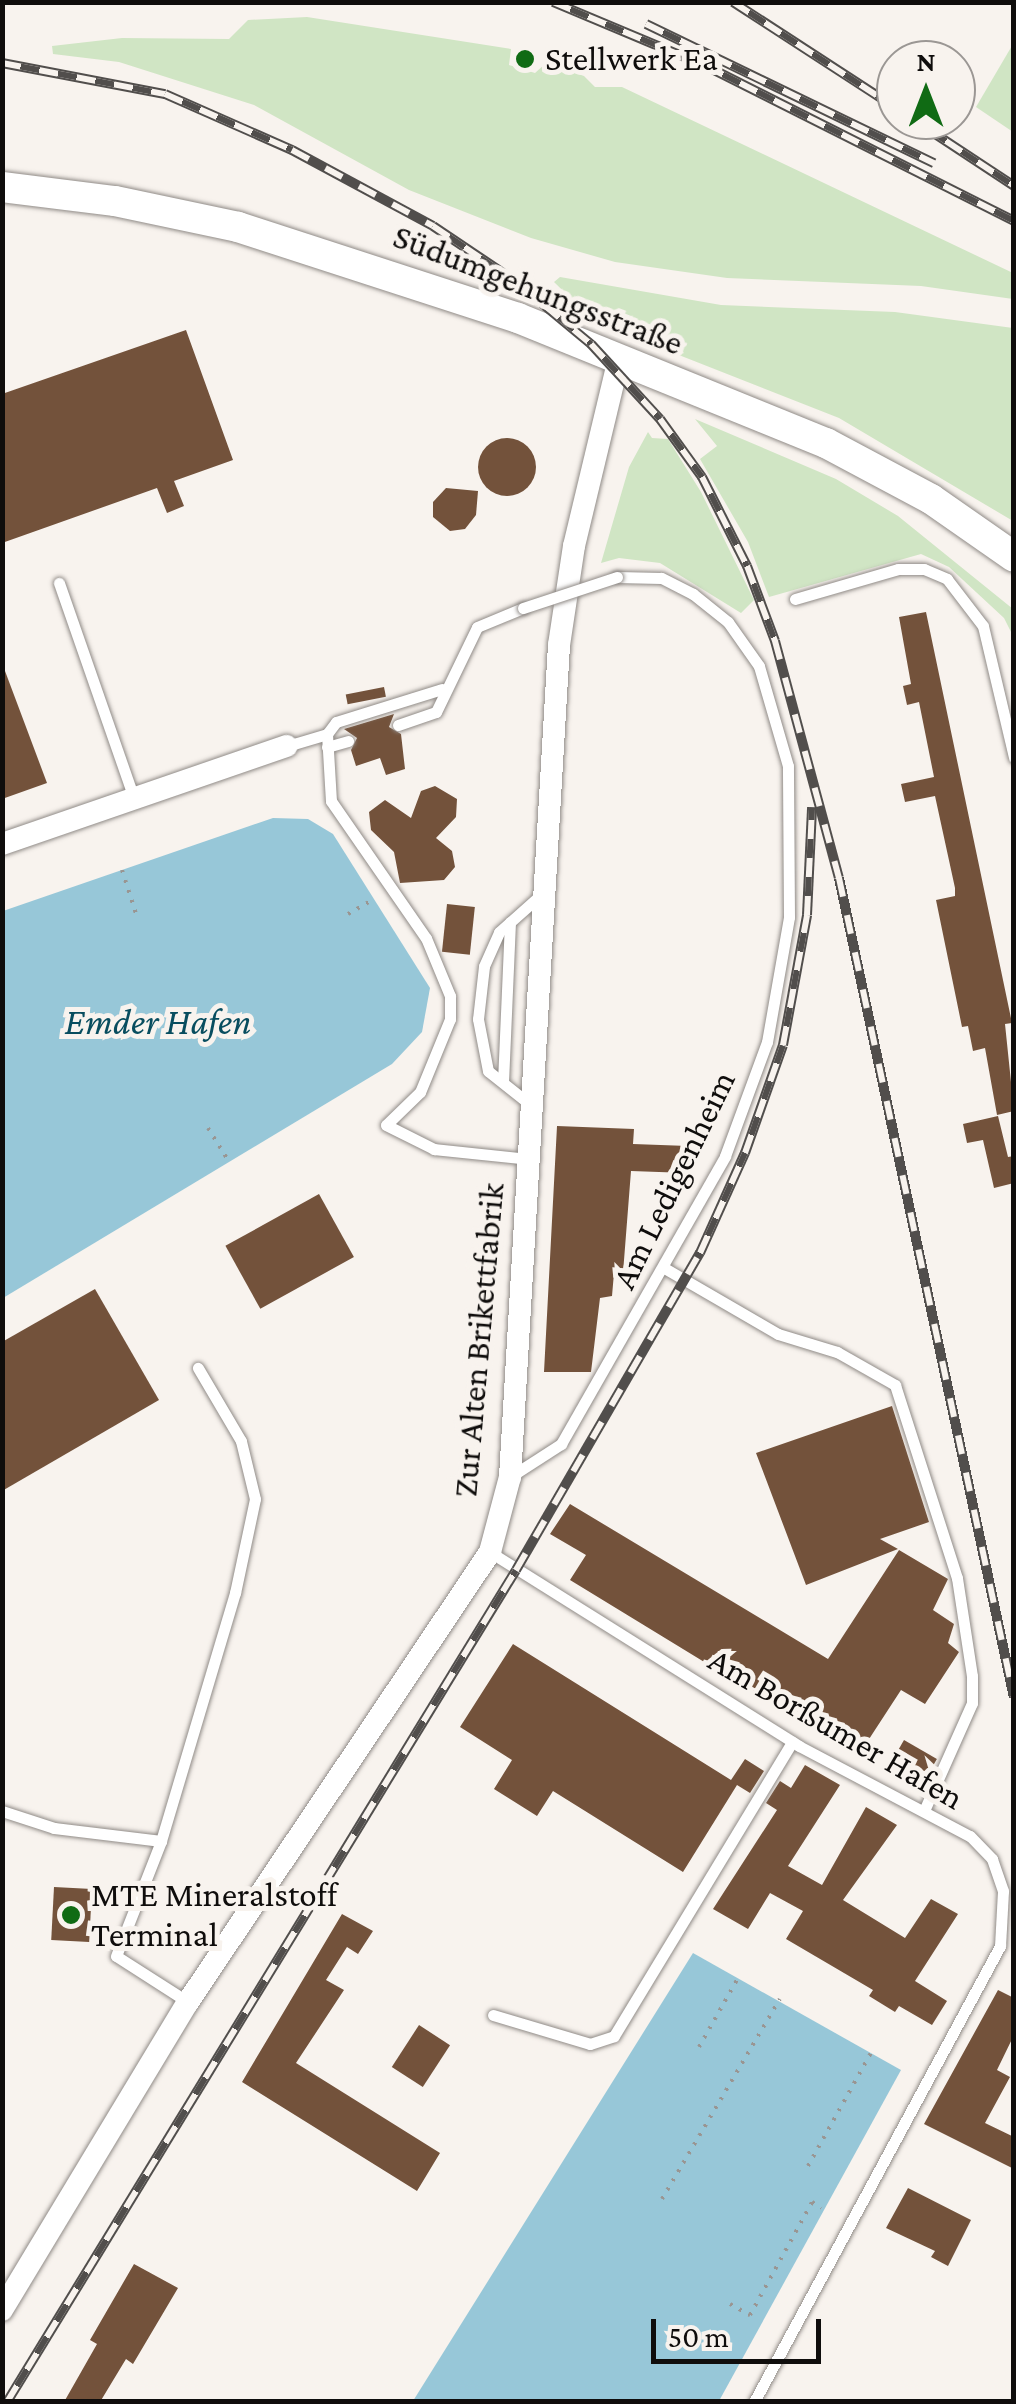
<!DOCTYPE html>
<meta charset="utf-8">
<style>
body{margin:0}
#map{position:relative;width:1016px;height:2404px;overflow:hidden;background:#f8f3ee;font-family:"Crimson Pro",serif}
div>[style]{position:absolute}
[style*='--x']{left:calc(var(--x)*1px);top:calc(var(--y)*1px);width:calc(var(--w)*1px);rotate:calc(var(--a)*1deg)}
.green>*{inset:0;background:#d0e5c4}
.water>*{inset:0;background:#97c7d8}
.building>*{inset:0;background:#73523b;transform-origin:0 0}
.round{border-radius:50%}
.path>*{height:4px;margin-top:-2px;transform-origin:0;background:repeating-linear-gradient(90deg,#999592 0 2.5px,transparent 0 10.5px)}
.roads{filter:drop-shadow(0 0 2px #908b87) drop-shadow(0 0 2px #908b87)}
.lane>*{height:11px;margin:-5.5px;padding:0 5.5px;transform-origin:5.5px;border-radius:5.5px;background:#fff}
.street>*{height:22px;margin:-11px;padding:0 11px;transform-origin:11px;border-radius:11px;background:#fff}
.secondary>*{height:30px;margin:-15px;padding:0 15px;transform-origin:15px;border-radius:15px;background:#fff}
.rail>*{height:10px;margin-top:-5px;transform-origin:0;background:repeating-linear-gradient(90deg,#f8f3ee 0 19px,#514e4c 0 38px);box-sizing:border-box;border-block:2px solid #514e4c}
.bridges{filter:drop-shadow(0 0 2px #908b87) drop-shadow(0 0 2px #908b87)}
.lane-bridge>*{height:11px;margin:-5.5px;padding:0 5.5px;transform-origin:5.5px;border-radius:5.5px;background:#fff}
.dots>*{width:28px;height:28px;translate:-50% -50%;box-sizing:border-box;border:5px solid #f8f3ee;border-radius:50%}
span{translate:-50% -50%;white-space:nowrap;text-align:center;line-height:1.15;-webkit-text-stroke:10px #f8f3ee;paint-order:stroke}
.poi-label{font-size:35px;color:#0f0d0c}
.left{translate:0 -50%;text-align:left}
.street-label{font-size:35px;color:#0f0d0c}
.water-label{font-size:38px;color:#084d5f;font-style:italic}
.frame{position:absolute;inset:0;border:5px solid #0f0d0c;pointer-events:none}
.north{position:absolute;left:876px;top:40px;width:100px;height:100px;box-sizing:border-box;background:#f8f3ee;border:2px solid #9b9794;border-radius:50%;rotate:0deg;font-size:28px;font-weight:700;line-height:40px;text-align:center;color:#0f0d0c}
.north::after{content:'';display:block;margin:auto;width:35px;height:45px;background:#106b14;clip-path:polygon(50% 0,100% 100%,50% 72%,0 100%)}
.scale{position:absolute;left:651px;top:2319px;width:170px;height:45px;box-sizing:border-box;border:5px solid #0f0d0c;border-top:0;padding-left:12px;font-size:30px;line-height:35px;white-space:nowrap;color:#0f0d0c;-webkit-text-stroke:8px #f8f3ee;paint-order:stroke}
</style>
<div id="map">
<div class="green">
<div style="clip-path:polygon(307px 17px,511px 49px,509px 65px,535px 73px,546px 63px,584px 76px,595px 87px,622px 87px,1013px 273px,1013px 299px,921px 286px,727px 278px,615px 262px,531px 238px,409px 190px,254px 105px,119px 62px,53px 54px,52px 46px,122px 38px,229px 39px,248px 20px)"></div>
<div style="clip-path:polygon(1013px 44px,1013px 132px,976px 107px)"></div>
<div style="clip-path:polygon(560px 277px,721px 305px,895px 312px,1013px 328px,1013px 521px,839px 418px,595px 322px,554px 282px)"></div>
<div style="clip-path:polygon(695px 419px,836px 479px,898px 516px,1013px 609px,1013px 636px,1004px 618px,949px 567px,921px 554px,769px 597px,748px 542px,700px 459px,717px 446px)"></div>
<div style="clip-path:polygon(648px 432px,652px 438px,668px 439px,701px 492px,754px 600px,741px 613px,660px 563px,619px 558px,601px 563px,629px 467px)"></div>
</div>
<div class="water">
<div style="clip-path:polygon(273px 818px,308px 819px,333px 834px,430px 988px,422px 1032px,392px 1064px,3px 1298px,3px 911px)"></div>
<div style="clip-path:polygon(693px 1953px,901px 2070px,719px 2401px,413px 2401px)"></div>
</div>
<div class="building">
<div style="clip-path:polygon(186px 330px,233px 460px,174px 481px,184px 506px,167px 513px,157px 488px,2px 543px,2px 394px)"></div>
<div class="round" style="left:478px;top:438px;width:58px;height:58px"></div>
<div style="clip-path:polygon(446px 488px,478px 491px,476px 515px,465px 529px,450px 531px,433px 517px,433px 502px)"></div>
<div style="clip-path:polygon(926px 612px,1012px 1023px,1005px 1024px,1014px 1111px,997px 1115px,985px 1048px,973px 1051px,968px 1026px,962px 1027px,936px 900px,955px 896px,955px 888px,935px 796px,905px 802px,901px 784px,934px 777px,919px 702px,907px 705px,903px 686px,911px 684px,899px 617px)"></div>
<div style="clip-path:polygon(2px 663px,47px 783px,2px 799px)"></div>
<div style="left:384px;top:687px;width:10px;height:39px;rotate:79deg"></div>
<div style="clip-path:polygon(394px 714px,389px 727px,401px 734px,405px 769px,386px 775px,380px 758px,356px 766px,351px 750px,357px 738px,344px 729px)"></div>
<div style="clip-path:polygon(435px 786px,457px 799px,456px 817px,436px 838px,452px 851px,455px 867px,444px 880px,400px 883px,394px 852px,371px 830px,369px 812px,385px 800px,411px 818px,421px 791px)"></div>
<div style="left:447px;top:904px;width:28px;height:48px;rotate:6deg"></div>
<div style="clip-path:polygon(998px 1116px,1008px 1157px,1014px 1156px,1014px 1183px,994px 1188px,983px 1140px,967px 1143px,963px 1124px)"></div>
<div style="clip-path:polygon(557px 1126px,634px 1129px,633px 1144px,688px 1146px,687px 1173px,631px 1171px,623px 1273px,614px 1273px,612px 1296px,600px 1298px,591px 1372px,544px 1372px)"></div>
<div style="left:319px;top:1194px;width:72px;height:107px;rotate:61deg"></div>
<div style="clip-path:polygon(95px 1289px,159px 1400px,2px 1491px,2px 1342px)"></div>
<div style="clip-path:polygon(892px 1406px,929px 1522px,880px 1539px,898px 1549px,806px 1585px,756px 1453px)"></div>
<div style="clip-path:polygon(570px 1504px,828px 1659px,899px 1550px,948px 1579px,933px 1610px,954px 1624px,948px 1643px,959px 1652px,925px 1704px,901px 1690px,858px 1756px,570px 1580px,586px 1555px,550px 1534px)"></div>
<div style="clip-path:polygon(513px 1644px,731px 1780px,745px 1759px,764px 1771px,750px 1793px,737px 1785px,683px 1872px,553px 1791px,537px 1816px,494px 1789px,512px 1760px,460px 1727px)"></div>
<div style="left:904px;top:1740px;width:38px;height:38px;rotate:30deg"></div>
<div style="clip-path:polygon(805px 1765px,840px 1785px,788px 1866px,822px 1885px,866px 1807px,897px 1825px,843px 1900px,905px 1938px,931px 1899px,958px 1914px,915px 1981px,947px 2001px,932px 2025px,899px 2006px,895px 2012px,869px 1996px,873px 1990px,786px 1939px,803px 1911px,770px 1893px,748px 1929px,713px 1909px,777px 1810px,766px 1803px,780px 1781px,791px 1788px)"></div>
<div style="left:54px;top:1887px;width:38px;height:53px;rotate:3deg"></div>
<div style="clip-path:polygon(342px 1914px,373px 1931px,358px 1954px,347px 1947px,326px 1980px,344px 1990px,296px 2063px,440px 2153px,417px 2191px,242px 2082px)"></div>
<div style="clip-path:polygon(998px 1990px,1014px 1998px,1014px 2035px,997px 2070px,1010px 2077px,985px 2123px,1014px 2137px,1014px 2169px,924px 2124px)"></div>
<div style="left:419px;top:2025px;width:37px;height:50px;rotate:33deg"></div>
<div style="clip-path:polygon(908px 2188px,971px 2220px,948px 2266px,931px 2257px,935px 2251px,886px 2228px)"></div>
<div style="clip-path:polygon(134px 2264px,178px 2288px,133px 2364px,126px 2359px,100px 2402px,64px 2402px,97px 2344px,90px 2340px)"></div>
</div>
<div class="path">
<div style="--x:122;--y:870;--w:49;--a:72.3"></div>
<div style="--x:348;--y:914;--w:30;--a:-30"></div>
<div style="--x:208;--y:1128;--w:39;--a:58"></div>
<div style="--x:699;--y:2047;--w:79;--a:-60.5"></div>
<div style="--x:808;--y:2166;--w:129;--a:-60.9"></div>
<div style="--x:662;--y:2199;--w:232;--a:-59.5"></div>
<div style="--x:730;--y:2304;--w:23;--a:29"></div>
<div style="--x:750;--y:2315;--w:129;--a:-61.2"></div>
<div style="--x:812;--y:2202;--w:11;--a:34"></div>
</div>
<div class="roads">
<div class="lane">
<div style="--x:59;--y:583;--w:228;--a:70.8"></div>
<div style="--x:795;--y:599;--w:107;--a:-16.2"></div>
<div style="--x:898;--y:569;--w:26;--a:0"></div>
<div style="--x:924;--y:569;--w:25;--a:23"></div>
<div style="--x:947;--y:579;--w:59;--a:52.5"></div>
<div style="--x:983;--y:626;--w:135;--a:76.7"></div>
<div style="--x:398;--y:725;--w:40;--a:-18.9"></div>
<div style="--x:436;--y:712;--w:94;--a:-64.2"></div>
<div style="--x:477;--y:627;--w:50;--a:-22.4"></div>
<div style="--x:327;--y:734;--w:67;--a:86.6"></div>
<div style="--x:331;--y:801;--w:167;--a:55.3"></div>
<div style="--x:426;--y:938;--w:63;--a:67.5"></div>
<div style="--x:450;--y:996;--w:23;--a:90"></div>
<div style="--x:450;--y:1019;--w:79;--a:112.3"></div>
<div style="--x:420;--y:1092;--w:47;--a:135.9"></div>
<div style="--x:386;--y:1125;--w:54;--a:26.6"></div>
<div style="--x:434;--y:1149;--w:96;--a:6"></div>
<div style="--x:287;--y:746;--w:42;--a:-16.7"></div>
<div style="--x:327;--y:734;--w:15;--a:-53"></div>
<div style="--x:336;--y:722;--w:111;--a:-17.3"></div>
<div style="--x:327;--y:747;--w:22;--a:-16"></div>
<div style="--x:503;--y:1082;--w:160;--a:-87.5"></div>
<div style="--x:532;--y:1106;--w:56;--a:-141.5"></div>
<div style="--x:488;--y:1071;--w:53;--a:-100.9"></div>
<div style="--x:478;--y:1019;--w:53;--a:-83.5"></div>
<div style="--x:484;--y:966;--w:37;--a:-66"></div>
<div style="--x:499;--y:932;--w:60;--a:-41.6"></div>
<div style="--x:666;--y:1269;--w:129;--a:30.1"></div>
<div style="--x:778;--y:1334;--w:62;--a:17"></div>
<div style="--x:837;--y:1352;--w:67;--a:29.6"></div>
<div style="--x:895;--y:1385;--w:203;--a:72.2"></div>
<div style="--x:957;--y:1578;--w:99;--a:81.3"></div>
<div style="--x:972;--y:1676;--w:27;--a:90"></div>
<div style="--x:972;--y:1703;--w:118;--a:114"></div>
<div style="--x:510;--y:1477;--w:61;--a:-32.9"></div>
<div style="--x:561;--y:1444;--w:331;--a:-60.3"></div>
<div style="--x:725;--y:1156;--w:121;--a:-69.8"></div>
<div style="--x:767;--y:1042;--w:127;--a:-80"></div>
<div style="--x:789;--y:917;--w:151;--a:-90.4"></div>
<div style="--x:788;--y:766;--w:104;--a:-106.2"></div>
<div style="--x:759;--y:666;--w:54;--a:-125.2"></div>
<div style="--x:728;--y:622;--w:45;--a:-141.3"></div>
<div style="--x:693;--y:594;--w:36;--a:-153"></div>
<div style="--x:661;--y:578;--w:44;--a:-178.7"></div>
<div style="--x:490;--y:1552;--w:365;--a:32.1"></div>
<div style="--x:799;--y:1746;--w:193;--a:27.8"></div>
<div style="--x:970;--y:1836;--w:32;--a:46"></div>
<div style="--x:992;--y:1859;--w:34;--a:71"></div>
<div style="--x:1003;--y:1891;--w:55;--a:93.1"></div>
<div style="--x:1000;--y:1946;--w:518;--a:118.35"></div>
<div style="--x:2;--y:1811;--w:55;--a:18.1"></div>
<div style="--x:54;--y:1828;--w:108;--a:6.9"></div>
<div style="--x:188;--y:2002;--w:85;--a:-147.4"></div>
<div style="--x:116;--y:1956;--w:123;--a:-68.6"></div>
<div style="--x:161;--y:1841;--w:259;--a:-73.4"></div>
<div style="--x:235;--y:1593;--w:96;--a:-78"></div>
<div style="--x:255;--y:1499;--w:60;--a:-103.6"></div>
<div style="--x:241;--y:1441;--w:85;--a:-120.5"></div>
<div style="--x:493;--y:2015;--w:101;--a:16.6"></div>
<div style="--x:590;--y:2044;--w:25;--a:-18"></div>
<div style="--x:614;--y:2036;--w:344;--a:-58.8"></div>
</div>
<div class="street">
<div style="--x:2;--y:844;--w:301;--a:-19"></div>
<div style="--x:2;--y:2310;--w:360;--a:-58.9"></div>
<div style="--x:188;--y:2002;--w:542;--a:-56.13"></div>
<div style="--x:490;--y:1552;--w:78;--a:-75.1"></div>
<div style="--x:510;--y:1477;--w:833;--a:-86.63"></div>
<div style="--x:559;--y:645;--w:100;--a:-81.4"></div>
<div style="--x:574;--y:546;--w:192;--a:-76.5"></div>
</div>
<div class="secondary">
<div style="--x:2;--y:187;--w:114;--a:7.1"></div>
<div style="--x:115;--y:201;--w:126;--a:11.9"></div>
<div style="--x:238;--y:227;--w:294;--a:18"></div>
<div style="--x:518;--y:318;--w:332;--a:22.1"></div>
<div style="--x:826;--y:443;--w:119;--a:28.1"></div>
<div style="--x:931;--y:499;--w:101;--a:34.9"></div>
</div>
</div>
<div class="rail">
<div style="--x:553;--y:2;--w:166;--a:22.7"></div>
<div style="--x:706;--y:66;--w:345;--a:26.7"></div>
<div style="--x:733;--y:2;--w:194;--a:33"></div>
<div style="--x:646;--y:24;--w:320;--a:25.8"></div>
<div style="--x:2;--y:63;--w:166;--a:10.8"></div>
<div style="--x:165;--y:94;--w:139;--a:23.8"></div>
<div style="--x:292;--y:150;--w:160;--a:28.3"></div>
<div style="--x:433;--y:226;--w:99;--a:33.9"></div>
<div style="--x:515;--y:281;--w:99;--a:39.7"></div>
<div style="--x:591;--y:344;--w:102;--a:47.4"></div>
<div style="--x:660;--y:419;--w:72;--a:54.1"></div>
<div style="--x:702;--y:477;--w:100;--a:63.2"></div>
<div style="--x:747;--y:566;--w:80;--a:69.5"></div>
<div style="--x:775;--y:641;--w:245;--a:74.9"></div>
<div style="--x:839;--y:878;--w:838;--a:77.95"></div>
<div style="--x:914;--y:120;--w:120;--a:33.4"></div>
<div style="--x:7;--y:2402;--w:975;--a:-58.54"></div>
<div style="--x:516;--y:1570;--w:367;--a:-59.9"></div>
<div style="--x:700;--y:1253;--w:110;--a:-65.8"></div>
<div style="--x:745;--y:1153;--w:114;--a:-70.6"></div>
<div style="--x:783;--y:1045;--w:132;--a:-79.5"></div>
<div style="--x:807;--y:915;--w:108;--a:-87.3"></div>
</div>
<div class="bridges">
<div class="lane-bridge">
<div style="--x:523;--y:608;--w:99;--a:-18.3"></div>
</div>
</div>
<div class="dots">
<div style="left:525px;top:59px;background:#106b14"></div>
<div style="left:71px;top:1915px;background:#106b14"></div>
</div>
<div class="poi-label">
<span class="left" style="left:545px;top:59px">Stellwerk Ea</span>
<span class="left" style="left:91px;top:1915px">MTE Mineralstoff<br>Terminal</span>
</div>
<div class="street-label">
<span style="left:538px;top:290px;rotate:21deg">Südumgehungsstraße</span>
<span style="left:674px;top:1180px;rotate:-64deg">Am Ledigenheim</span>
<span style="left:479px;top:1340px;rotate:-85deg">Zur Alten Brikettfabrik</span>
<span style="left:836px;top:1729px;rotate:30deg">Am Borßumer Hafen</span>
</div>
<div class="water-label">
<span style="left:158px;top:1022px">Emder Hafen</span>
</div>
<div class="frame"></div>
<div class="north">N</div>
<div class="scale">50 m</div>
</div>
